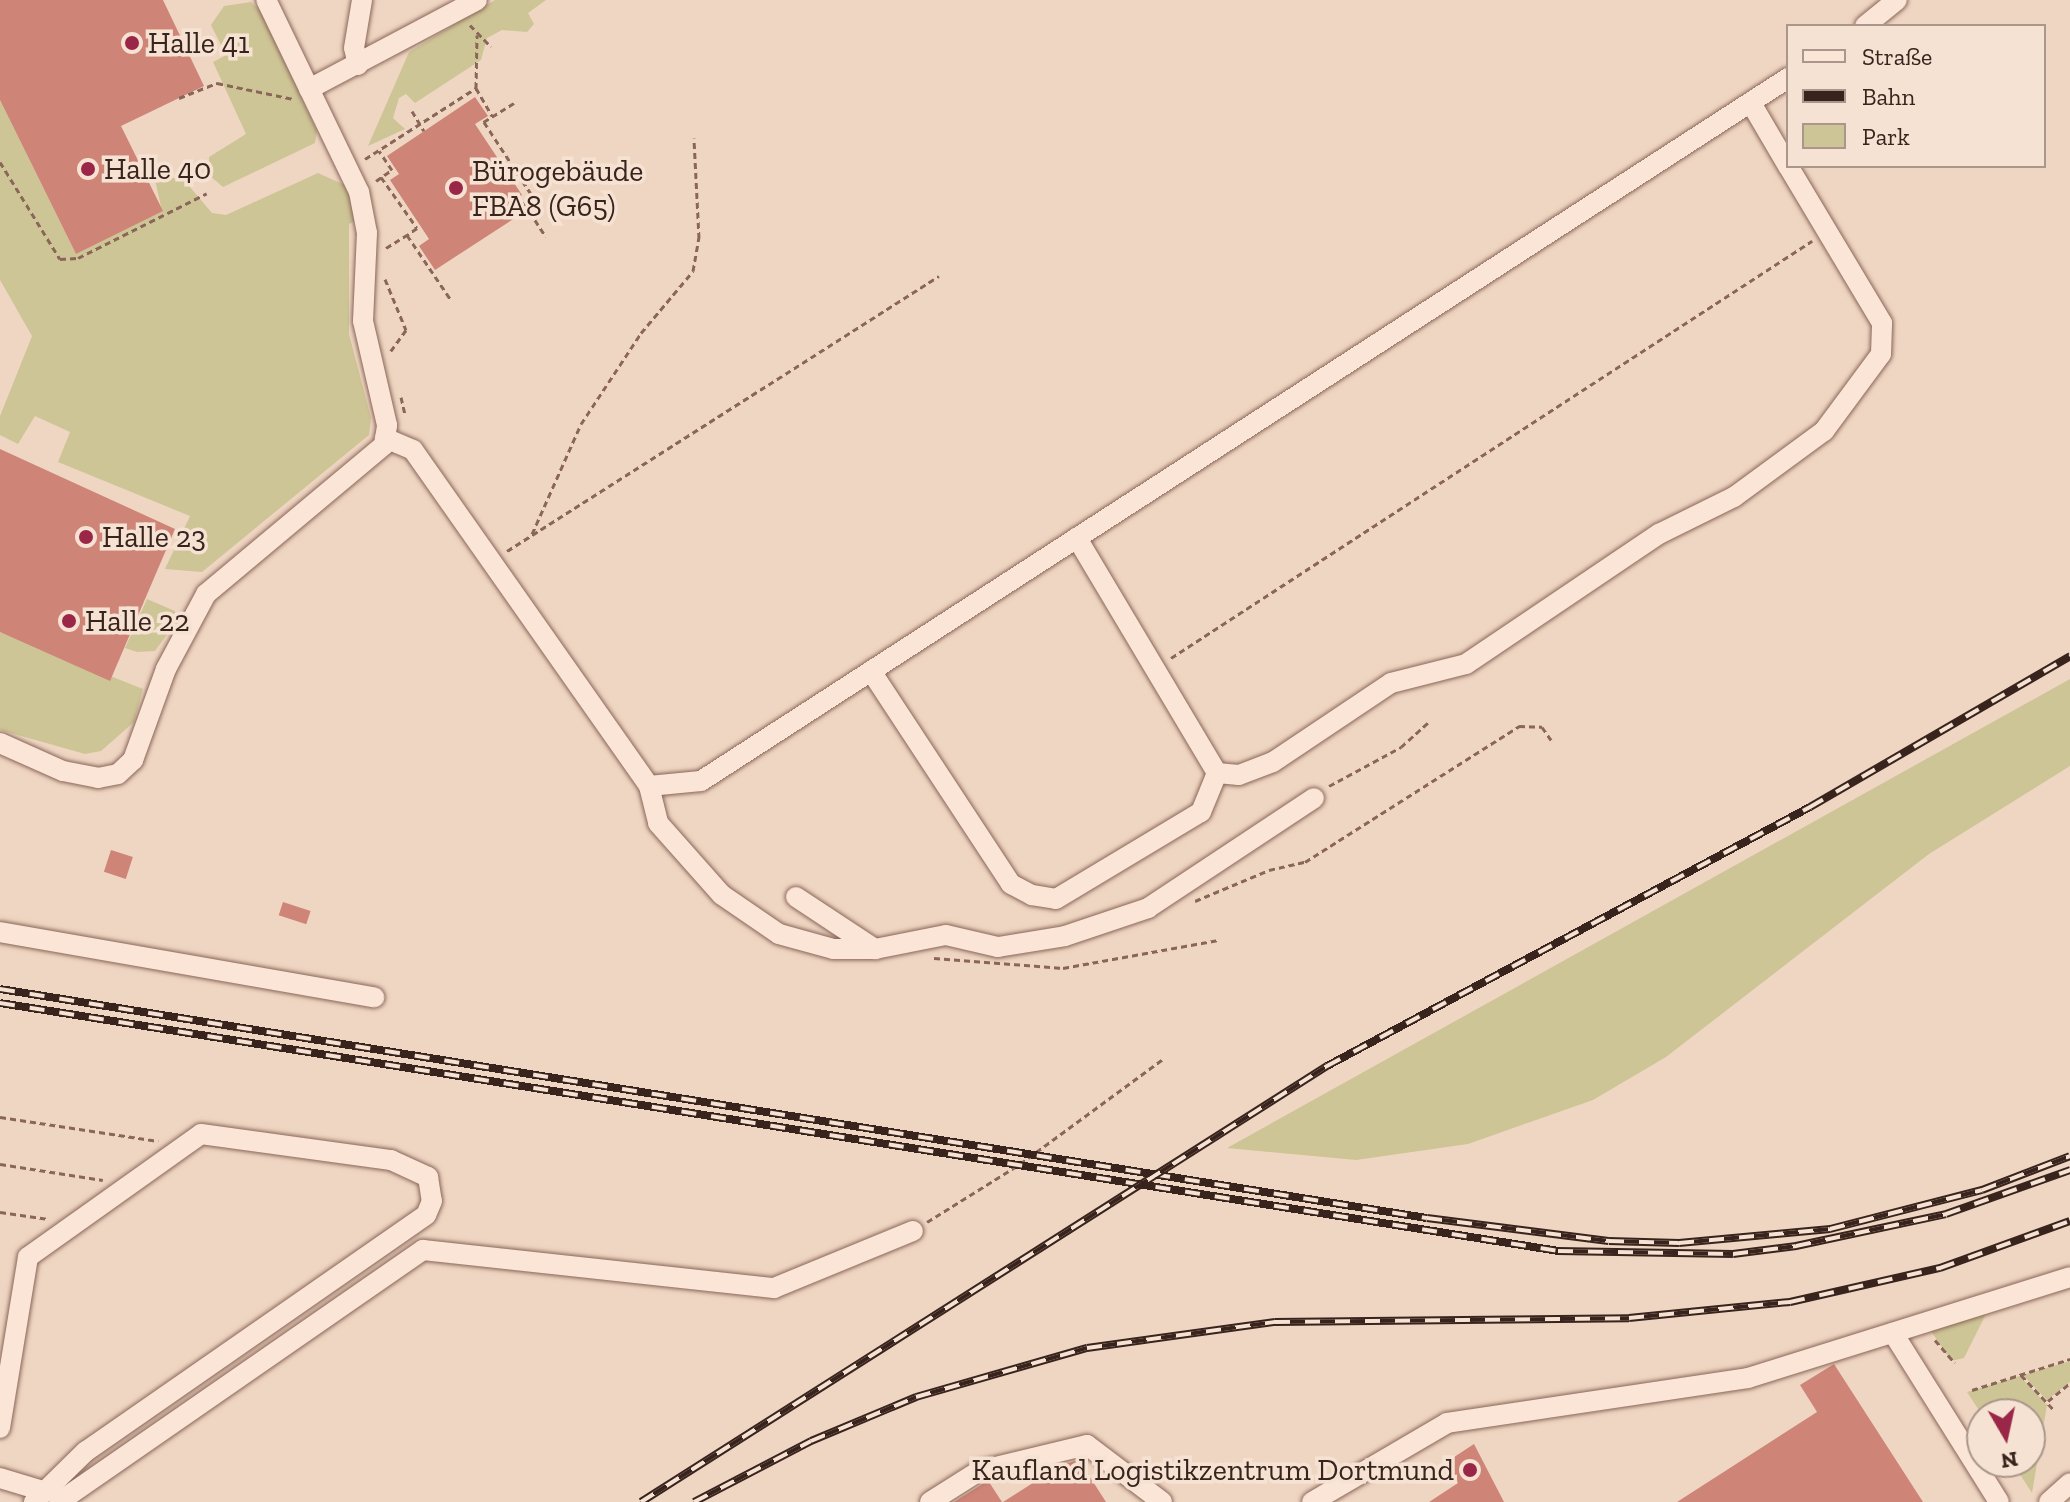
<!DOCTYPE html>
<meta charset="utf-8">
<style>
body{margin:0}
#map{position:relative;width:2070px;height:1502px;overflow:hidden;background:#efd6c2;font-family:"Zilla Slab",serif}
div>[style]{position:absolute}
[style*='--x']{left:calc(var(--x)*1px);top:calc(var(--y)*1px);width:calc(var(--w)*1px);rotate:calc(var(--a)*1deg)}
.green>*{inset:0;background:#cec596}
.building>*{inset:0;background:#ce8477;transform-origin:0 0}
.path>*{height:3px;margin-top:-1.5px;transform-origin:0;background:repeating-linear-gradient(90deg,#8a6659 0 6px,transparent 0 10px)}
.roads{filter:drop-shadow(0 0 2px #8a6659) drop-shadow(0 0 2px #8a6659)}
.minor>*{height:20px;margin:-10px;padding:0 10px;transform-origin:10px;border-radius:10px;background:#fae5d6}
.rail>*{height:8px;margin-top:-4px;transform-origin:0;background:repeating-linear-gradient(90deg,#f6e2d2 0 15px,#39231d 0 30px);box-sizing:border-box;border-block:2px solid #39231d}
.dots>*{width:22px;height:22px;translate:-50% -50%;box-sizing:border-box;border:4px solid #f6e2d2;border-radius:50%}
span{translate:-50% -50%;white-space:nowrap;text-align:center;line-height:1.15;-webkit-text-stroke:7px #f6e2d2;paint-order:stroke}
.poi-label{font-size:30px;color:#39231d}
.left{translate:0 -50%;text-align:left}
.right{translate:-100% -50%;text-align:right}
.legend{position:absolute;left:1786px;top:24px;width:260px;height:144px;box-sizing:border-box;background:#f6e2d2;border:2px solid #aa968a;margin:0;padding:10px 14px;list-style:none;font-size:24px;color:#39231d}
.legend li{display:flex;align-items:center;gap:16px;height:40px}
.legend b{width:40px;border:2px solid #aa968a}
.north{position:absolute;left:1966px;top:1398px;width:80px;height:80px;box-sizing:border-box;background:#f6e2d2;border:2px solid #aa968a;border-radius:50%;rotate:171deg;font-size:22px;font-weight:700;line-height:32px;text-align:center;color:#39231d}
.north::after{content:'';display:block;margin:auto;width:28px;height:36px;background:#9a2747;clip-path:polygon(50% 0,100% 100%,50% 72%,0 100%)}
</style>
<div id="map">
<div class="green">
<div style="clip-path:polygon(495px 0,546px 0,528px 13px,534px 24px,527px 32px,502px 30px,487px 38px,481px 60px,415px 103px,406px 94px,399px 98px,393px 118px,405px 129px,368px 146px,409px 52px)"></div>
<div style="clip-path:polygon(251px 2px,262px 13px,317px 131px,315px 143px,223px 187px,209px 175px,209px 157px,246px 134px,213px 62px,226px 55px,211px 25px,224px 6px)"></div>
<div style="clip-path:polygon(0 100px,76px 254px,162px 211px,155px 180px,161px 176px,184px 180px,212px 213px,226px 215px,318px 173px,347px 186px,355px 221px,349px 224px,349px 334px,371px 418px,369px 435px,202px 572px,165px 569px,190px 516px,58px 462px,70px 432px,35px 416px,18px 444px,0 435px,0 416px,32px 336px,0 280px)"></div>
<div style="clip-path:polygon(147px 599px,175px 611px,176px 622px,155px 651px,137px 652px,125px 648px)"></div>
<div style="clip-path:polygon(0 632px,143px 689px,134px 722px,101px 751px,85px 754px,0 730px)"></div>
<div style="clip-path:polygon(2070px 679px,2070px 766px,1929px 854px,1666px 1057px,1593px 1100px,1468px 1144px,1356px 1160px,1227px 1148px)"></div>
<div style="clip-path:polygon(1986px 1314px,1964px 1358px,1951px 1361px,1931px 1331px)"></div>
<div style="clip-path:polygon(2070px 1361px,2070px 1382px,2047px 1400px,2023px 1375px)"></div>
<div style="clip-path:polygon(2020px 1376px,2047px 1405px,2032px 1493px,2012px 1462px,2030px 1462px,2030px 1414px,1982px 1415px,1967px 1392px)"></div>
</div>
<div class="building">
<div style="clip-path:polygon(0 0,163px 0,204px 86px,121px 126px,163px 211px,76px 254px,0 100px)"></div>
<div style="clip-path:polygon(475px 97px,488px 116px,475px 124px,522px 195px,509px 204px,518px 216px,435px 270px,419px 246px,429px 239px,390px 180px,399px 174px,387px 156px)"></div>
<div style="clip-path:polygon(0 449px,175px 529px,110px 681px,0 632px)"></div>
<div style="left:111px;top:850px;width:23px;height:23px;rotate:18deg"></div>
<div style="left:283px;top:902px;width:29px;height:14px;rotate:18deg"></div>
<div style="clip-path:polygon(1834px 1364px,1923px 1502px,1677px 1502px,1817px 1412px,1800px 1385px)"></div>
<div style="clip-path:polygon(1474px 1444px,1504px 1502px,1429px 1502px,1458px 1483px,1445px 1463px)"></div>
<div style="clip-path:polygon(1079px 1460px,1106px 1502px,1003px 1502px,1061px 1465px)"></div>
<div style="clip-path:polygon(989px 1482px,1002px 1502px,954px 1502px,984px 1483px)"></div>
</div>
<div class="path">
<div style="--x:470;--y:25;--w:30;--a:46"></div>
<div style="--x:476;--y:88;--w:32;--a:60"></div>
<div style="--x:179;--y:98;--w:41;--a:-21.5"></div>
<div style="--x:217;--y:83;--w:78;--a:11.9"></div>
<div style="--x:514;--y:103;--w:36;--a:148"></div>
<div style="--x:484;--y:122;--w:90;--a:56.8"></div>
<div style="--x:533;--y:197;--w:11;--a:146"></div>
<div style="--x:524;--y:203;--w:40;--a:57.1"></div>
<div style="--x:412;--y:111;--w:23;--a:59"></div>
<div style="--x:365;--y:159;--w:132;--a:-32.6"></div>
<div style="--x:476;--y:88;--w:53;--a:-88.9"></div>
<div style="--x:0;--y:162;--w:114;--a:58.3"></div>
<div style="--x:60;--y:259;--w:18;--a:-3"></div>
<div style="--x:78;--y:258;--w:144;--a:-26.7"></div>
<div style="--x:381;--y:177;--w:62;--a:54.8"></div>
<div style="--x:417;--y:228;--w:12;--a:145"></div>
<div style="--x:376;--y:181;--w:19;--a:-35"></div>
<div style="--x:392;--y:170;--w:23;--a:-124"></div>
<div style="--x:386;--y:248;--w:25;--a:-32"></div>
<div style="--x:407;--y:235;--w:78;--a:55.9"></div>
<div style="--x:385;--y:279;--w:55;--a:67.6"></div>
<div style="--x:406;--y:330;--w:27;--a:126"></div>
<div style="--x:401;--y:397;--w:17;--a:77"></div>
<div style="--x:532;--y:534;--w:120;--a:-66"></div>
<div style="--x:581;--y:424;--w:109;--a:-56.6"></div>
<div style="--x:641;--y:333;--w:81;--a:-50"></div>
<div style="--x:693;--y:271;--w:34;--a:-80"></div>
<div style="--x:699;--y:238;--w:100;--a:-92.9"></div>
<div style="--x:507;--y:551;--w:512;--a:-32.48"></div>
<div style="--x:1171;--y:658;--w:765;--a:-33.05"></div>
<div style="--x:1329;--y:786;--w:82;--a:-28.4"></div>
<div style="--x:1401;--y:747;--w:39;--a:-42"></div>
<div style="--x:1195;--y:901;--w:80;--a:-22.7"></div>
<div style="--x:1269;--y:870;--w:37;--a:-13"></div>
<div style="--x:1305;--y:862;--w:254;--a:-32.4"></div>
<div style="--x:1519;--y:726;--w:23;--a:2"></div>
<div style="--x:1542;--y:727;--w:16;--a:55"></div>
<div style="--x:934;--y:958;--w:129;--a:4.4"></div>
<div style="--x:1063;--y:968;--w:158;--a:-10.2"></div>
<div style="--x:0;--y:1117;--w:160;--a:8.6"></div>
<div style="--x:0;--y:1164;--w:104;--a:8.8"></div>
<div style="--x:0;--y:1212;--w:49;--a:8.3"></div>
<div style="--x:927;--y:1222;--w:110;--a:-31.9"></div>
<div style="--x:1020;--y:1164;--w:177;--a:-36.3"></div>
<div style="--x:1935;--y:1340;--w:30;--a:49"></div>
<div style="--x:2021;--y:1375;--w:48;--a:46.7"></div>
<div style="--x:1972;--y:1390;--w:103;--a:-17.6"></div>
<div style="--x:2048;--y:1401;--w:28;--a:-39"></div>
</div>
<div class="roads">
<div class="minor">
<div style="--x:1865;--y:26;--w:41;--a:-39.1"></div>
<div style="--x:358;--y:65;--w:17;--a:-103"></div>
<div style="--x:354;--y:48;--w:49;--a:-80.5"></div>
<div style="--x:309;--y:89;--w:190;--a:-27.9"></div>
<div style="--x:1751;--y:103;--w:73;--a:59.6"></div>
<div style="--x:385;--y:438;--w:30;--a:23"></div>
<div style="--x:413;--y:450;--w:411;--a:54.9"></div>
<div style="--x:649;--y:786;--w:52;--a:-5.5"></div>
<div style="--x:701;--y:781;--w:1295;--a:-32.89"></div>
<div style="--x:871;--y:671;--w:255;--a:56.7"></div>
<div style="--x:1011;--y:884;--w:24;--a:28"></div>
<div style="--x:1032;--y:895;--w:24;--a:9"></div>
<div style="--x:1056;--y:899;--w:169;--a:-31"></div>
<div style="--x:1201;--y:812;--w:42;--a:-67.7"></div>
<div style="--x:1217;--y:773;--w:274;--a:-120.8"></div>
<div style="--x:0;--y:743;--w:69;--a:24"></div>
<div style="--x:63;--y:771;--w:36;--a:11"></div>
<div style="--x:98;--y:778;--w:20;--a:-11"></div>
<div style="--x:118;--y:774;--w:21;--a:-43"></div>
<div style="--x:133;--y:760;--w:97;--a:-70.1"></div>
<div style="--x:166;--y:669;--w:85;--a:-61.9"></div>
<div style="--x:206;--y:594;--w:232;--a:-39.9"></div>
<div style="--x:384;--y:445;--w:20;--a:-81"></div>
<div style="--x:387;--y:425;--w:107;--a:-103"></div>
<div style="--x:363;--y:321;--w:88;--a:-87.4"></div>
<div style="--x:367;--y:233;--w:42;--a:-101"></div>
<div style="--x:359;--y:192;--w:213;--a:-115.8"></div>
<div style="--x:1217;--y:773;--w:22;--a:5"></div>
<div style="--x:1239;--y:775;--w:36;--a:-21"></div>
<div style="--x:1273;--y:762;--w:142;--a:-33.8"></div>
<div style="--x:1391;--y:683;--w:77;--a:-14.2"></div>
<div style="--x:1466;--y:664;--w:233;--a:-34"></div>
<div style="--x:1659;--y:534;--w:84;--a:-26.3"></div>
<div style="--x:1734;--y:497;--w:112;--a:-36.3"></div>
<div style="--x:1824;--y:431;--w:96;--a:-53.5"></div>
<div style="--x:1881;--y:354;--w:31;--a:-88"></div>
<div style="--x:1882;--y:323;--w:183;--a:-120.9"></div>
<div style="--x:649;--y:786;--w:38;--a:76"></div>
<div style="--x:658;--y:823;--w:96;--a:48.4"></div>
<div style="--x:722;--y:895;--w:69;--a:34.4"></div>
<div style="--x:779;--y:934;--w:56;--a:15.5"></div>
<div style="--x:833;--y:949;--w:42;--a:0"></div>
<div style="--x:875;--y:949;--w:72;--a:-11.2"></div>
<div style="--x:946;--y:935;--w:53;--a:13"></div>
<div style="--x:998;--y:947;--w:68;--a:-9.3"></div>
<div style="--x:1065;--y:936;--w:88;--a:-18.6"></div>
<div style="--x:1148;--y:908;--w:199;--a:-33.5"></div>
<div style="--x:796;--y:897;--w:95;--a:33.4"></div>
<div style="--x:0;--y:932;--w:380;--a:9.9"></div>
<div style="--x:1893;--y:1333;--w:199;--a:57.9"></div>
<div style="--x:0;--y:1428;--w:173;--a:-80.7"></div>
<div style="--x:28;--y:1257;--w:212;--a:-35.4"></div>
<div style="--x:201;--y:1134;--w:192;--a:7.8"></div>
<div style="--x:391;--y:1160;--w:41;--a:24.7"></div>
<div style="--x:428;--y:1177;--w:24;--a:81"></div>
<div style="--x:432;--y:1201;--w:15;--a:113"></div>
<div style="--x:426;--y:1215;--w:414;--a:145.2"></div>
<div style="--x:86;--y:1451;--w:73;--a:135.6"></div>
<div style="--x:0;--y:1478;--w:45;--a:16.8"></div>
<div style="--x:59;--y:1502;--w:443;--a:-34.7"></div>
<div style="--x:423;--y:1250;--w:353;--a:6.2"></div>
<div style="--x:774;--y:1288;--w:150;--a:-22.3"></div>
<div style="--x:930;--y:1502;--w:58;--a:-32.3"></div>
<div style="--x:979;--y:1471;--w:111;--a:-13.5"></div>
<div style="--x:1087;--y:1445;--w:94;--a:37.2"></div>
<div style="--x:1312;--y:1502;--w:156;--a:-30.3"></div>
<div style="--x:1447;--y:1423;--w:304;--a:-8.5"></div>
<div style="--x:1748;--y:1378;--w:337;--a:-17.4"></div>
<div style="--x:2049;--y:1502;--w:28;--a:-42"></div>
</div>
</div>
<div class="rail">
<div style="--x:0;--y:989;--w:1445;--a:9.12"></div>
<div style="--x:1427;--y:1218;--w:183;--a:7.2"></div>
<div style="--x:1609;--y:1241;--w:70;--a:1.6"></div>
<div style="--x:1679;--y:1243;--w:152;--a:-5.3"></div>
<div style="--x:1830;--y:1229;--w:157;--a:-14.4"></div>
<div style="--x:1982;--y:1190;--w:94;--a:-21.1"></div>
<div style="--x:0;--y:1003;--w:1578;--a:9.04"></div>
<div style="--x:1558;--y:1251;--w:175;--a:1"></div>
<div style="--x:1733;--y:1254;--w:64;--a:-7.2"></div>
<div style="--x:1796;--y:1246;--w:153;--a:-12"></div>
<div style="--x:1946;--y:1214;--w:132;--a:-19.5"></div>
<div style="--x:641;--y:1502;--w:813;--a:-32.44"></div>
<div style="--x:1327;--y:1066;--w:548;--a:-28.2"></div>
<div style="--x:1810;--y:807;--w:301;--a:-30.1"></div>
<div style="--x:694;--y:1502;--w:132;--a:-27.5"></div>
<div style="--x:811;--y:1441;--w:114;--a:-22.7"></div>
<div style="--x:916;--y:1397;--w:178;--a:-16"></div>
<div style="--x:1087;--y:1348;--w:190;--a:-7.9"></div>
<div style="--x:1275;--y:1322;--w:354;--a:-0.6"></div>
<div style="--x:1629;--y:1318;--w:162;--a:-5.7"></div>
<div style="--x:1790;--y:1302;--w:154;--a:-12.8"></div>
<div style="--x:1940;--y:1268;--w:138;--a:-19.9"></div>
</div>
<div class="dots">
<div style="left:132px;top:43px;background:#9a2747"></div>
<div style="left:88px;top:169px;background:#9a2747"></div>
<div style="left:456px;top:188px;background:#9a2747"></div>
<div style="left:86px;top:537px;background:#9a2747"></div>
<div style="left:69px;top:621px;background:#9a2747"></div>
<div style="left:1470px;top:1470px;background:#9a2747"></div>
</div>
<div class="poi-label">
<span class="left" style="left:148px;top:43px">Halle 41</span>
<span class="left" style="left:104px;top:169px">Halle 40</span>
<span class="left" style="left:472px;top:188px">Bürogebäude<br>FBA8 (G65)</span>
<span class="left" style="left:102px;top:537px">Halle 23</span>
<span class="left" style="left:85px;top:621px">Halle 22</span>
<span class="right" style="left:1454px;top:1470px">Kaufland Logistikzentrum Dortmund</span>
</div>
<ul class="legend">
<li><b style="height:10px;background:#fae5d6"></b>Straße</li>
<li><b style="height:10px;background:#39231d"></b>Bahn</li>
<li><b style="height:22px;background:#cec596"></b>Park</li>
</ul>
<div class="north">N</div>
</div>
